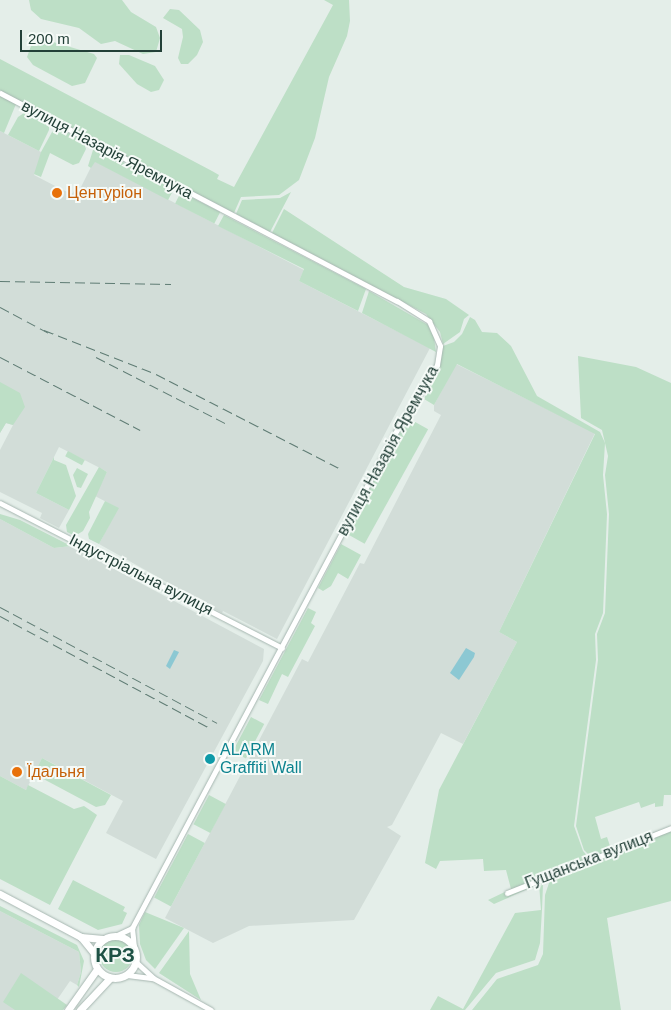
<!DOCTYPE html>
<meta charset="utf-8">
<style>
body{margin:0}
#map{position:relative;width:671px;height:1010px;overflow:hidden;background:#e4eee9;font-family:Helvetica,sans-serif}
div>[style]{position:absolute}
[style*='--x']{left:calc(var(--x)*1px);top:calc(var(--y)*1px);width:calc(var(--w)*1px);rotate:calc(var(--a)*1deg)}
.built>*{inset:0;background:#d2ddd8}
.green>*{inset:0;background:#bddfc6;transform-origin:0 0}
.round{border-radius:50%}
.water>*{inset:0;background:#8cc8d3}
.roads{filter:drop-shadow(0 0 1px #a6b6b0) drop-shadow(0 0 1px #a6b6b0)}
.street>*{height:5px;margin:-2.5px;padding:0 2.5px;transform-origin:2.5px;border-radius:2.5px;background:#fff}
.secondary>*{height:7px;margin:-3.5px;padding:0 3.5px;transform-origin:3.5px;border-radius:3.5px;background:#fff}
.secondary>.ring{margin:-3.5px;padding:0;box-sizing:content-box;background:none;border:7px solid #fff;border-radius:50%}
.rail>*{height:1px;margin-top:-0.5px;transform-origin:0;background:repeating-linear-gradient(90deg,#5e7b73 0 10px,transparent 0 15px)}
.dots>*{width:14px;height:14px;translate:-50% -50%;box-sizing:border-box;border:2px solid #f5faf7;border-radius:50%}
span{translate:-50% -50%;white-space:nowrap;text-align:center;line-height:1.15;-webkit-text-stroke:4px #f5faf7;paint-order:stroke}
.street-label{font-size:16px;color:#234038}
.food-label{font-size:16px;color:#c56008}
.left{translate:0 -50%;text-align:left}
.culture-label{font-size:16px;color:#0d838f}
.district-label{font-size:21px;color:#1e5245;font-weight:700}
.scale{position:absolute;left:20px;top:30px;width:142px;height:22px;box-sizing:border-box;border:2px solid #234038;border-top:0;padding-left:6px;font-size:15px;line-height:18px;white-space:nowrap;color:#234038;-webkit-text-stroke:4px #f5faf7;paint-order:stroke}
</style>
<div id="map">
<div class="built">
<div style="clip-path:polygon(0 131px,43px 153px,34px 175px,61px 189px,72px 194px,76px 188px,80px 189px,94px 161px,304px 270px,299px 281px,430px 348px,277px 639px,223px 611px,222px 613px,99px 544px,118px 508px,95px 496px,107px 472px,102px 469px,59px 447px,36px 493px,69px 510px,59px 528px,40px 518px,42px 513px,0 492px,0 450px,13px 425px,6px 423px,0 433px)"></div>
<div style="clip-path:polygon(456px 364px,595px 433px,499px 632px,517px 642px,463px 744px,441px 733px,392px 825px,387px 827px,401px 836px,354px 920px,249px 926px,213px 943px,165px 918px,302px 659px,308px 662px,360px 563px,364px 564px,441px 415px,434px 411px,434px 405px)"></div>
<div style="clip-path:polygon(0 519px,54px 548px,71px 546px,264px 649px,263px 661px,156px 859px,106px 833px,123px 801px,52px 763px,42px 758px,26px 790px,0 776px)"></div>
<div style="clip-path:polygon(0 911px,79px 952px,81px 972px,77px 985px,70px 981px,50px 1010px,0 1010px)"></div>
</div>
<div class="green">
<div style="clip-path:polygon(29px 0,122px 0,131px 12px,156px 27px,160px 38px,156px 52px,143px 54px,115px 41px,101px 44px,79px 28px,41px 19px,31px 10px)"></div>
<div style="clip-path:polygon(324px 0,349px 0,350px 21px,347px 36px,329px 77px,315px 138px,299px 180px,279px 195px,241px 197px,234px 213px,0 91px,0 59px,212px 171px,219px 175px,217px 179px,234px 187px,333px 5px)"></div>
<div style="clip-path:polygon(170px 9px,179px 10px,200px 30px,203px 42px,197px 55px,188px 64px,181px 64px,178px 58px,183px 37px,182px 29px,163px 18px)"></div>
<div style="clip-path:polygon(43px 39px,94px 54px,97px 58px,85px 83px,72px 86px,33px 65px,27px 57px,31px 46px)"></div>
<div style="clip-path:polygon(120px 55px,129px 55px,155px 66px,164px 80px,159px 90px,151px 92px,137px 84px,119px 64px)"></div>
<div style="clip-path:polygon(0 96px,16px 104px,4px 133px,0 131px)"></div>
<div style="clip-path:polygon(27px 111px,49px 123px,49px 130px,39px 151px,8px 135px,18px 117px)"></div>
<div style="clip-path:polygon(59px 128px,83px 141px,86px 149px,79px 163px,73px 165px,50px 153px,41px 177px,34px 174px,41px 152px,52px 132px)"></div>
<div style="clip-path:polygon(93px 150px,100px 150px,174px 189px,168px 200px,95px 162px,91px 168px,88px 166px)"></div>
<div style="left:181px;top:192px;width:44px;height:13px;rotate:27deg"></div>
<div style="clip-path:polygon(291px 192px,270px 232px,236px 214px,242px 200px,280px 198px)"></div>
<div style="clip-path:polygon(284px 209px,404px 287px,446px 299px,469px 315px,464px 319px,460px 332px,443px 344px,440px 332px,426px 314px,272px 233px)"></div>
<div style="clip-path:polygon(224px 215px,366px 289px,358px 311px,299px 281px,304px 269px,218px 226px)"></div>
<div style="clip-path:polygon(369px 291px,428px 325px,434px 338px,436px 352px,362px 313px)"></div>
<div style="clip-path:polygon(470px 317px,475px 320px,482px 332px,497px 333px,511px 346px,537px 396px,600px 432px,605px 443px,603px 475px,607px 514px,603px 613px,595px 634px,596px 660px,574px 826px,583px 851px,590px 859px,558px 870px,539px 882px,543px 884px,542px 910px,540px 943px,535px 960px,496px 973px,465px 1010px,430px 1010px,438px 996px,463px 1009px,515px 913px,541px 910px,539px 884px,494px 904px,488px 900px,511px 889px,506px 870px,484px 871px,483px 859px,440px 861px,436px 869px,425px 863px,439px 790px,517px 642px,499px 632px,595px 434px,457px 364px,434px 405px,424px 399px,438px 369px,443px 346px,454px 342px,462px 334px)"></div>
<div style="clip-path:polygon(578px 356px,636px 367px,671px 383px,671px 795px,664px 795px,663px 806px,655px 807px,655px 803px,641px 808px,639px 802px,595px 817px,601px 839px,607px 837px,611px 849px,671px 826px,592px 858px,584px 850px,576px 826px,598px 660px,597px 634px,605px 613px,609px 514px,605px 475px,608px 456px,602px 430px,581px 418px)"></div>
<div style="clip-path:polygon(0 382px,20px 393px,25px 407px,13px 425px,6px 423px,0 433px)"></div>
<div style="left:408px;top:418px;width:23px;height:131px;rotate:29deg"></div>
<div style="left:68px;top:451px;width:19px;height:6px;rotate:28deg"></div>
<div style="clip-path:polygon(54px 457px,54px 460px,66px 465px,76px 496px,69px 510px,36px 493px)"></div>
<div style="clip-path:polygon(99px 467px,107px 472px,89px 512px,90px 518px,83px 531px,75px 536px,67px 532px,66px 525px)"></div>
<div style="clip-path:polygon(77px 468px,88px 474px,81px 488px,77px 487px,73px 475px)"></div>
<div style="clip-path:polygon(105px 501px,119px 508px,99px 544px,89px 539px,88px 534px)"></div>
<div style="clip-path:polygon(0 514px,20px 520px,71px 546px,54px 548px,0 519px)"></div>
<div style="clip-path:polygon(341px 544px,361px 555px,348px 579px,338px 573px,331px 586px,323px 591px,318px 588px)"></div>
<div style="clip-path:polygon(308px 608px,316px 612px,311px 623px,315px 626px,288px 677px,282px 674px,268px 704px,259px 700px)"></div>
<div style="left:251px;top:717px;width:15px;height:39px;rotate:28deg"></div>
<div style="clip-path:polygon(42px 758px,111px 795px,105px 805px,96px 807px,34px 774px)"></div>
<div style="clip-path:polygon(0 776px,26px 790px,28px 785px,74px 809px,84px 806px,97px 815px,50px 905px,0 879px)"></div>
<div style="left:209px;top:795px;width:19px;height:33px;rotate:28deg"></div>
<div style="clip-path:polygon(671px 830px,671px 901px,607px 918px,621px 1010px,472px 1010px,497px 979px,538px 965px,543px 954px,545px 895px,551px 877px)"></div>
<div style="left:188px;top:834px;width:19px;height:72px;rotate:28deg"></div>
<div style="clip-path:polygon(73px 880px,125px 907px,123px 911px,127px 913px,122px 924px,98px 930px,58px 909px)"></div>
<div style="clip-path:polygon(0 906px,77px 945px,84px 961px,79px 987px,77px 985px,81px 972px,79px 952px,0 911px)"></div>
<div style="clip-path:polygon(145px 912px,184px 928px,155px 969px,146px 960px,140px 944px,139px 925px)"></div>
<div style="clip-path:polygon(189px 931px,190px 974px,201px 1000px,159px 973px)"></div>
<div class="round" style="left:99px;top:938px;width:34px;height:34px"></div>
<div style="clip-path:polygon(21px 973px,67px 1005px,63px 1010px,15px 1010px,3px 1002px)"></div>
</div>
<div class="water">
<div style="clip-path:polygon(466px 648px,475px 653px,474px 657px,459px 680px,450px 673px)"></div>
<div style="clip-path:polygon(174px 650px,179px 652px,170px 669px,166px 666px)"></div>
</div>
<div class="roads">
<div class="street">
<div style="--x:0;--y:93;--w:448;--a:27.7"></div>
<div style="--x:397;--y:301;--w:38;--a:32"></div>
<div style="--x:429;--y:321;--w:27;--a:66"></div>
<div style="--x:440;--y:346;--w:19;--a:99"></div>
<div style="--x:437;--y:365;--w:80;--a:121.7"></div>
<div style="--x:395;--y:433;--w:561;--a:117.98"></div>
<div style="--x:132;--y:928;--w:18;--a:84"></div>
<div style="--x:0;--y:503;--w:317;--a:27.2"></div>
<div style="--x:507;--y:893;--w:176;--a:-21.6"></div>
<div style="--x:117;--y:935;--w:17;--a:-25"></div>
<div style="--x:136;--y:962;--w:23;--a:43"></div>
<div style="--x:153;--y:978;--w:66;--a:28.9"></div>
<div style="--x:127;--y:975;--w:26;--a:7"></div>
</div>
<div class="secondary">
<div style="--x:0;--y:894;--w:92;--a:28"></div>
<div style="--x:81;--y:937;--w:21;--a:51"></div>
<div class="ring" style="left:94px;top:936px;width:35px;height:35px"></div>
<div style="--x:81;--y:937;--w:22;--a:5"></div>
<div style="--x:68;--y:1010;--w:50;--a:-54.7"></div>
<div style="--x:80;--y:1010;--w:44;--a:-46.8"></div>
</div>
</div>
<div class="rail">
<div style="--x:0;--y:281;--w:171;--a:1"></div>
<div style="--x:0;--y:307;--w:55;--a:28"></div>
<div style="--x:44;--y:330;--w:120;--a:21.4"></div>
<div style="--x:156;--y:374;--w:210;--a:27.2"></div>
<div style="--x:0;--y:357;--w:158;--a:27.5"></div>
<div style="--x:96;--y:357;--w:149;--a:27.1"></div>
<div style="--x:0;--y:607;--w:246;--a:28.1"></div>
<div style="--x:0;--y:616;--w:240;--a:28.1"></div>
</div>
<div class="dots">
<div style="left:57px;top:193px;background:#e8710a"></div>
<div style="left:210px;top:759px;background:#0f9aa8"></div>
<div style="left:17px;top:772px;background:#e8710a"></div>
</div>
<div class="street-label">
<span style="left:107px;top:150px;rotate:28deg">вулиця Назарія Яремчука</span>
<span style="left:388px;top:451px;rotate:-61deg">вулиця Назарія Яремчука</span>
<span style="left:141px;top:575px;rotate:27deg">Індустріальна вулиця</span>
<span style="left:589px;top:860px;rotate:-21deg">Гущанська вулиця</span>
</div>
<div class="food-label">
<span class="left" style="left:67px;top:193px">Центуріон</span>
<span class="left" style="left:27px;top:772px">Їдальня</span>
</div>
<div class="culture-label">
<span class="left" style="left:220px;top:759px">ALARM<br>Graffiti Wall</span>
</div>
<div class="district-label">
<span style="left:115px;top:955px">КРЗ</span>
</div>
<div class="scale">200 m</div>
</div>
